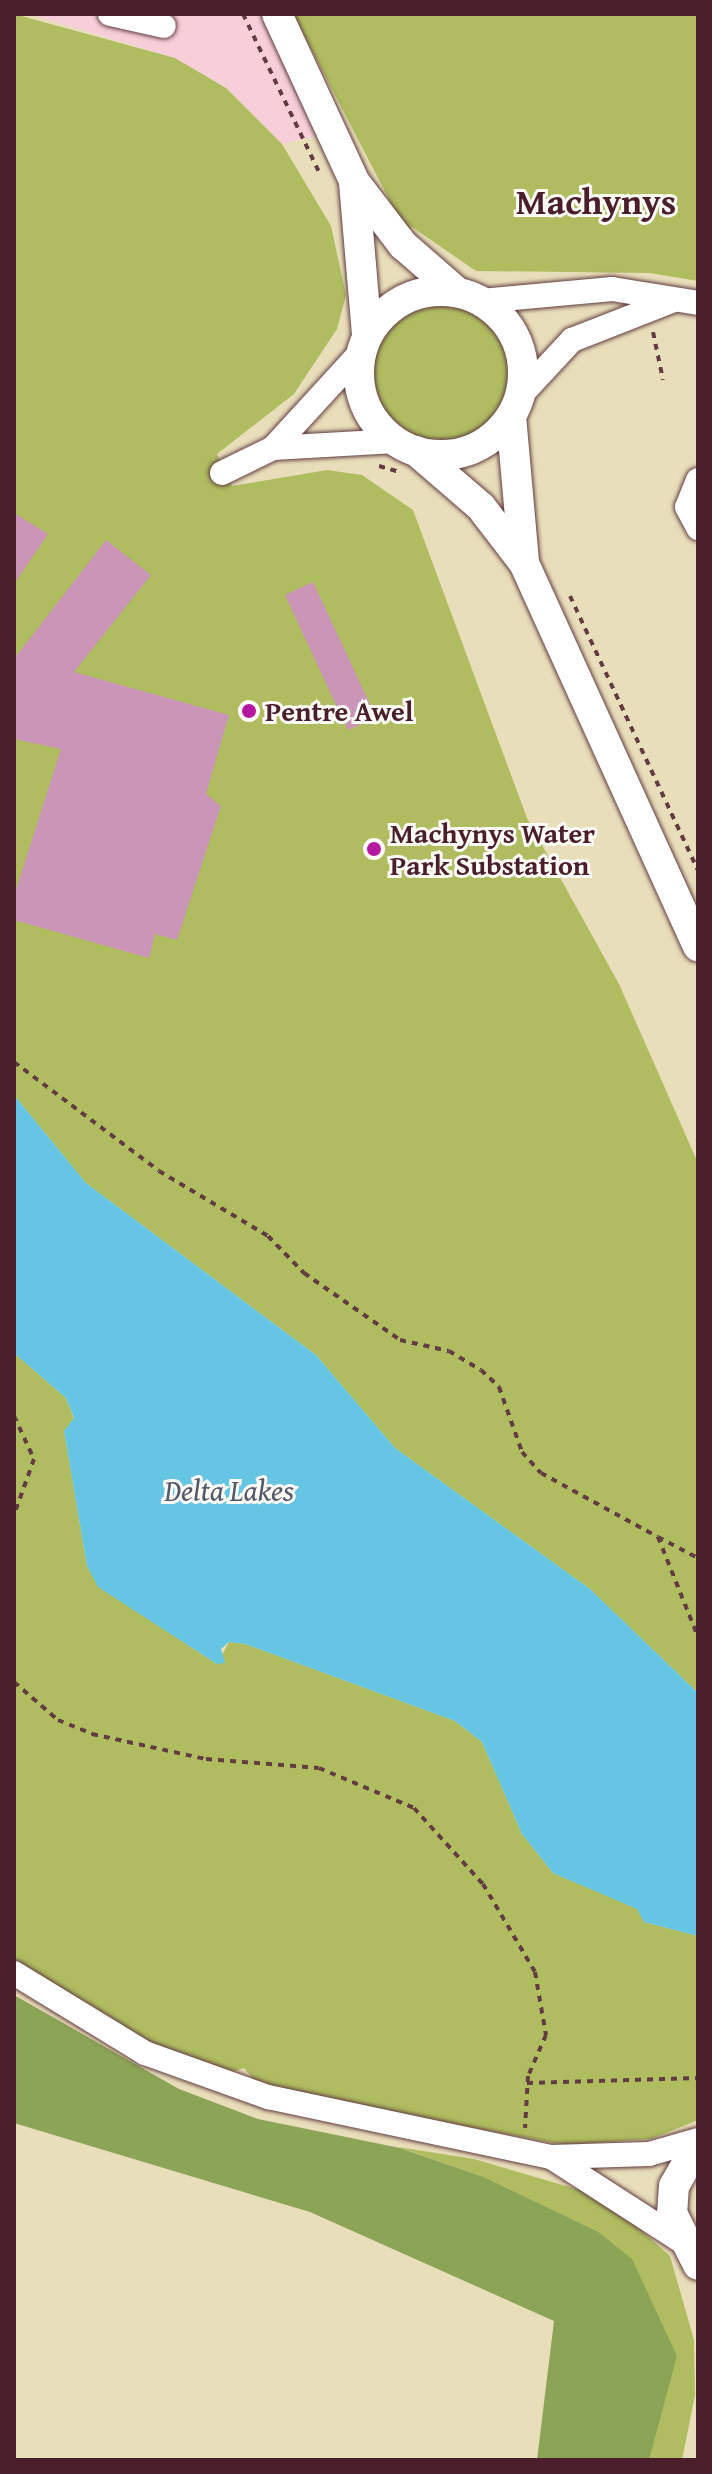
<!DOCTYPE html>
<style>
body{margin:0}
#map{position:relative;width:712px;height:2474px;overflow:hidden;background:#e9deba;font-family:"Gentium Book Plus",serif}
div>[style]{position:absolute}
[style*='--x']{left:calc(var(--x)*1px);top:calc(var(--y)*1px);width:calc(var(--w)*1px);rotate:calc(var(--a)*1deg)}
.built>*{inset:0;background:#f6cfd8}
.green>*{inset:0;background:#afbd60}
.round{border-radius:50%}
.forest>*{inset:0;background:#8ba456}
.water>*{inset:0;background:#65c5e3}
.building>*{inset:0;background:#cb95b8;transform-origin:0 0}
.path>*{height:4px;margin-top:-2px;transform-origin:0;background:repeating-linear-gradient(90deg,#623c40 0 6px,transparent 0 12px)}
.roads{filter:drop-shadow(0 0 2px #623c40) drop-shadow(0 0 2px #623c40)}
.minor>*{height:24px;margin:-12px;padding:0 12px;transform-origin:12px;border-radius:12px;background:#fff}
.major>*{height:30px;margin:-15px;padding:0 15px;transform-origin:15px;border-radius:15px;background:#fff}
.major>.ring{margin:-15px;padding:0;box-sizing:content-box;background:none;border:30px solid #fff;border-radius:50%}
.dots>*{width:22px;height:22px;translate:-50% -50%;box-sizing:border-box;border:4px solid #fdfcf7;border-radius:50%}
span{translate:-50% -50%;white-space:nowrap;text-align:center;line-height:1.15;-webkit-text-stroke:6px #fdfcf7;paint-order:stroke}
.poi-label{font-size:28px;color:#4a1f2b;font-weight:700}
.left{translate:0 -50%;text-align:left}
.water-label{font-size:30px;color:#53596b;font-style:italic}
.district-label{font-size:36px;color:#4a1f2b;font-weight:700}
.frame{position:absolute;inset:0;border:16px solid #4a1f2b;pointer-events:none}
</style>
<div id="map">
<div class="built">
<div style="clip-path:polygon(29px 14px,262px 14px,315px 136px,282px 144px,226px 88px,175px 58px)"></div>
</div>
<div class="green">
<div style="clip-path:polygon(14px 14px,175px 58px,226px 88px,282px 144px,331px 226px,346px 295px,337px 329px,294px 394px,217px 454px,232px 486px,327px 470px,362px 475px,413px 510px,527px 818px,619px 984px,698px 1163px,698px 1693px,590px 1589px,395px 1448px,316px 1355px,86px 1183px,14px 1095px)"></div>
<div style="clip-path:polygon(293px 14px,698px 14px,698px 281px,650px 273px,476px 271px,412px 227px,405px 230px)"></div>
<div class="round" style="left:371px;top:302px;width:142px;height:142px"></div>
<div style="clip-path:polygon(14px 1353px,66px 1398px,74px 1419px,64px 1431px,87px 1566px,99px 1587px,217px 1664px,229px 1642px,245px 1644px,455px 1721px,482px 1742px,522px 1834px,553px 1873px,638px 1909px,644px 1922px,698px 1936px,698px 2120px,651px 2139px,564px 2145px,260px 2087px,244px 2068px,224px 2075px,151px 2047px,14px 1964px)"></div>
<div style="clip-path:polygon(398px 2147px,474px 2159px,603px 2197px,670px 2256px,694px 2340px,695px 2395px,682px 2460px,649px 2460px,657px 2408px,597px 2231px,484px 2177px)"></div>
</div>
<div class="forest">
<div style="clip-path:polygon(14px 1995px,179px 2089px,258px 2119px,400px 2148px,484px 2177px,597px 2231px,632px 2259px,677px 2356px,649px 2460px,537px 2460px,554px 2321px,310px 2212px,14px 2123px)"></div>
</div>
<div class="water">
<div style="clip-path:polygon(14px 1095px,86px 1183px,316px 1355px,395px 1448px,590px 1589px,698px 1693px,698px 1936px,644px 1922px,637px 1909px,553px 1873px,522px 1834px,482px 1742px,455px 1721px,245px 1644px,229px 1642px,221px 1649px,225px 1663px,217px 1664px,98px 1587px,87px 1566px,64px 1431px,74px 1418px,66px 1398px,14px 1353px)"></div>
</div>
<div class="building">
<div style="clip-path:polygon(14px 513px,48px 534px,14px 584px)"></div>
<div style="clip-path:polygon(106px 540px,151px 575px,74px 672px,229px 715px,206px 794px,221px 806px,177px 940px,155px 934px,149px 958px,14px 920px,14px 896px,61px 749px,14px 739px,14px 659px)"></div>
<div style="left:313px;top:582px;width:149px;height:31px;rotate:65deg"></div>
</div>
<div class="path">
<div style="--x:243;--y:14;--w:178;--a:64.3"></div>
<div style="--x:653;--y:332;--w:49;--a:78.2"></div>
<div style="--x:379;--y:466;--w:19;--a:16"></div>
<div style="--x:570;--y:596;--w:302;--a:65"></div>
<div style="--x:14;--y:1062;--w:181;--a:36.9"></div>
<div style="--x:159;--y:1171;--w:127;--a:30.8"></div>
<div style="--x:268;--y:1236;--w:52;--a:45.8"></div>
<div style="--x:304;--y:1273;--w:117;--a:34.9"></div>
<div style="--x:400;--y:1340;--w:50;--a:12.7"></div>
<div style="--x:449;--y:1351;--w:37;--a:31"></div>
<div style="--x:481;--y:1370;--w:25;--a:43"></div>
<div style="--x:499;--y:1387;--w:69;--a:70.5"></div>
<div style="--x:522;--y:1452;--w:28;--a:48"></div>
<div style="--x:541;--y:1473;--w:133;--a:28.7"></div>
<div style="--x:658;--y:1537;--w:108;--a:68.2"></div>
<div style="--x:14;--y:1416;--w:47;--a:65.1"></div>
<div style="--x:34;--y:1459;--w:59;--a:109.7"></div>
<div style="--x:658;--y:1537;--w:45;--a:27.7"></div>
<div style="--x:14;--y:1682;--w:58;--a:40.8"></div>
<div style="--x:58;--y:1720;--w:37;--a:22"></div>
<div style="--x:92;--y:1734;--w:117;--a:12.4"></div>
<div style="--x:206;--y:1759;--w:113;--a:4.6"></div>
<div style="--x:319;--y:1768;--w:103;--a:22.8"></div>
<div style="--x:414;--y:1808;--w:103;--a:47.8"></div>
<div style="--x:483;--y:1884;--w:102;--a:59.4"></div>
<div style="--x:535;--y:1972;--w:64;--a:80.1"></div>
<div style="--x:546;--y:2035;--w:45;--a:113.7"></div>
<div style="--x:528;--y:2076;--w:52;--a:93.3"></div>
<div style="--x:527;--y:2083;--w:171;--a:-1.7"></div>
</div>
<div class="roads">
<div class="minor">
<div style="--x:110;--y:14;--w:55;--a:12.5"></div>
<div style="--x:481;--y:301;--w:132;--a:-5.2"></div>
<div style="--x:612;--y:289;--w:87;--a:9.2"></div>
<div style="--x:519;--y:397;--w:78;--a:-47.1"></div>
<div style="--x:572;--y:340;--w:110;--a:-21.4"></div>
<div style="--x:273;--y:448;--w:123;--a:-3.3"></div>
<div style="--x:222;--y:473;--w:57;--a:-26.1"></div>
<div style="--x:273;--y:448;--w:130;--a:-47.5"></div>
<div style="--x:698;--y:480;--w:29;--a:112"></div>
<div style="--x:687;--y:507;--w:24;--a:62"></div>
<div style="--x:14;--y:1973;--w:153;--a:31.4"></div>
<div style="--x:145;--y:2053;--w:131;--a:19.7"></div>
<div style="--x:268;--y:2097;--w:289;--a:12"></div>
<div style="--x:551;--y:2157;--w:98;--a:-1.8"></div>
<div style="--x:649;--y:2154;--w:51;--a:-15.9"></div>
<div style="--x:551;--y:2157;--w:153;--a:32.8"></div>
</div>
<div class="major">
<div style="--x:277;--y:14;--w:184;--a:65.2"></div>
<div style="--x:354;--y:181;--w:81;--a:52.6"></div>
<div style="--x:403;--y:245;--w:72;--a:41"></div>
<div style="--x:354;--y:183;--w:153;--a:85.1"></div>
<div class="ring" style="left:359px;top:291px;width:134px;height:134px"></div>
<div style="--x:511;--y:416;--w:146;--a:84.9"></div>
<div style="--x:416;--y:451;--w:86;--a:40.7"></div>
<div style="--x:481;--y:507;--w:71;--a:52.5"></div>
<div style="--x:524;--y:563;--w:421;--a:65.6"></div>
<div style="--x:698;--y:2144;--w:48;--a:119.7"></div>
<div style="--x:674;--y:2186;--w:27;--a:94"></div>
<div style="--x:672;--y:2213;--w:58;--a:63.4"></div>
</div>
</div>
<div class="dots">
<div style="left:249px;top:711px;background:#b5179e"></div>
<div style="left:374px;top:849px;background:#b5179e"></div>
</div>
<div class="poi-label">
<span class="left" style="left:265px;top:711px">Pentre Awel</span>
<span class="left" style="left:390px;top:849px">Machynys Water<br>Park Substation</span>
</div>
<div class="water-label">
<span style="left:229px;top:1490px">Delta Lakes</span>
</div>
<div class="district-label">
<span style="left:596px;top:201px">Machynys</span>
</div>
<div class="frame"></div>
</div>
